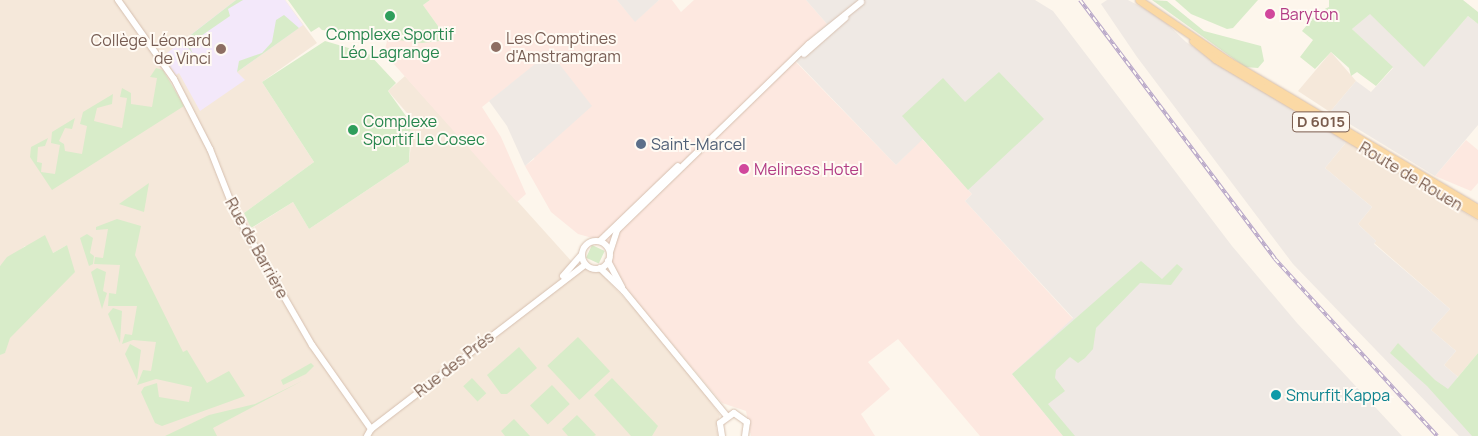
<!DOCTYPE html>
<meta charset="utf-8">
<style>
body{margin:0}
#map{position:relative;width:1478px;height:436px;overflow:hidden;background:#fdf6ec;font-family:Manrope,sans-serif}
div>[style]{position:absolute}
[style*='--x']{left:calc(var(--x)*1px);top:calc(var(--y)*1px);width:calc(var(--w)*1px);rotate:calc(var(--a)*1deg)}
.residential>*{inset:0;background:#f5e8da}
.commercial>*{inset:0;background:#fde8e0}
.industrial>*{inset:0;background:#efe9e4}
.education>*{inset:0;background:#f3e8fa}
.green>*{inset:0;background:#d8ecc9;transform-origin:0 0}
.roads{filter:drop-shadow(0 0 1px #d6c0b0) drop-shadow(0 0 1px #d6c0b0)}
.secondary>*{height:6px;margin:-3px;padding:0 3px;transform-origin:3px;border-radius:3px;background:#fff}
.secondary>.ring{margin:-3px;padding:0;box-sizing:content-box;background:none;border:6px solid #fff;border-radius:50%}
.primary>*{height:7px;margin:-3.5px;padding:0 3.5px;transform-origin:3.5px;border-radius:3.5px;background:#fbd9a5}
.rail>*{height:4px;margin-top:-2px;transform-origin:0;background:repeating-linear-gradient(90deg,#fffaf3 0 5.5px,#b9a8c9 0 11px);box-sizing:border-box;border-block:1px solid #b9a8c9}
.dots>*{width:14px;height:14px;translate:-50% -50%;box-sizing:border-box;border:2px solid #fffaf3;border-radius:50%}
span{translate:-50% -50%;white-space:nowrap;text-align:center;line-height:1.15;-webkit-text-stroke:4px #fffaf3;paint-order:stroke}
.shield-label span{padding:1px 4px;background:#fffaf3;border:1px solid;border-radius:4px;-webkit-text-stroke-width:0}
.shield-label{font-size:15px;color:#7a5c4d;font-weight:700}
.hotel-label{font-size:16px;color:#b23c85}
.left{translate:0 -50%;text-align:left}
.leisure-label{font-size:16px;color:#27864d}
.education-label{font-size:16px;color:#785e54}
.right{translate:-100% -50%;text-align:right}
.service-label{font-size:16px;color:#4e5e75}
.street-label{font-size:16px;color:#7a5c4d}
.culture-label{font-size:16px;color:#0d838f}
</style>
<div id="map">
<div class="residential">
<div style="clip-path:polygon(0 0,285px 0,317px 43px,262px 82px,314px 162px,244px 213px,252px 228px,293px 202px,309px 229px,409px 162px,412px 136px,407px 113px,388px 91px,405px 76px,573px 263px,601px 273px,676px 353px,720px 415px,716px 427px,718px 436px,0 436px,0 355px,5px 352px,9px 338px,39px 305px,67px 245px,53px 253px,25px 246px,0 266px)"></div>
<div style="clip-path:polygon(1331px 52px,1356px 81px,1330px 112px,1298px 91px)"></div>
<div style="clip-path:polygon(1348px 140px,1478px 221px,1478px 353px,1458px 377px,1444px 365px,1456px 351px,1431px 330px,1450px 309px,1374px 243px,1376px 241px,1358px 224px,1372px 207px,1325px 168px)"></div>
</div>
<div class="commercial">
<div style="clip-path:polygon(430px 0,617px 0,635px 21px,659px 0,672px 0,681px 12px,694px 0,806px 0,827px 24px,791px 57px,896px 165px,922px 139px,972px 194px,965px 201px,1074px 320px,1012px 374px,1063px 436px,980px 436px,898px 339px,868px 362px,890px 389px,861px 414px,875px 436px,751px 436px,746px 411px,722px 403px,624px 287px,611px 264px,607px 242px,578px 234px,551px 212px,525px 166px,534px 159px,550px 53px,482px 107px,501px 137px,526px 194px,517px 202px,384px 53px,388px 37px,448px 40px,423px 5px)"></div>
<div style="clip-path:polygon(1466px 140px,1478px 150px,1478px 183px,1471px 191px,1435px 176px)"></div>
</div>
<div class="industrial">
<div style="clip-path:polygon(617px 0,659px 0,635px 22px)"></div>
<div style="clip-path:polygon(806px 0,1035px 0,1053px 11px,1232px 246px,1297px 323px,1402px 436px,1063px 436px,1012px 374px,1073px 318px,965px 201px,972px 194px,923px 139px,896px 165px,791px 56px,827px 24px)"></div>
<div style="clip-path:polygon(1107px 0,1128px 0,1160px 17px,1186px 42px,1222px 67px,1348px 140px,1325px 168px,1372px 207px,1358px 224px,1376px 241px,1374px 244px,1450px 309px,1431px 330px,1456px 351px,1444px 365px,1458px 377px,1449px 389px,1478px 436px,1459px 436px,1293px 264px,1137px 57px,1101px 4px)"></div>
<div style="clip-path:polygon(1370px 13px,1424px 66px,1468px 16px,1478px 24px,1478px 125px,1435px 176px,1330px 112px,1356px 81px,1371px 92px,1393px 68px,1352px 29px)"></div>
<div style="clip-path:polygon(550px 52px,592px 106px,525px 166px,507px 126px,489px 101px)"></div>
</div>
<div class="education">
<div style="clip-path:polygon(236px 0,285px 0,303px 25px,237px 72px,245px 80px,200px 111px,179px 73px,176px 75px,163px 56px)"></div>
</div>
<div class="green">
<div style="clip-path:polygon(236px 0,243px 0,228px 9px,230px 16px,198px 38px,200px 42px,196px 39px,189px 45px,193px 54px,183px 41px)"></div>
<div style="clip-path:polygon(288px 0,430px 0,423px 5px,448px 40px,422px 43px,322px 30px,319px 27px,311px 32px)"></div>
<div style="clip-path:polygon(1152px 0,1167px 1px,1204px 31px,1261px 46px,1264px 61px,1258px 68px,1245px 67px)"></div>
<div style="clip-path:polygon(1175px 0,1258px 0,1233px 28px,1227px 29px,1191px 14px)"></div>
<div style="clip-path:polygon(1329px 0,1463px 0,1478px 12px,1478px 24px,1468px 16px,1424px 67px,1370px 14px,1352px 29px,1393px 67px,1376px 86px,1357px 72px,1351px 76px,1349px 68px,1331px 52px,1315px 69px,1300px 57px,1313px 40px,1302px 31px,1318px 12px,1329px 7px)"></div>
<div style="clip-path:polygon(284px 15px,299px 28px,237px 72px,239px 61px,262px 53px,272px 42px,276px 20px)"></div>
<div style="clip-path:polygon(325px 41px,369px 54px,396px 83px,388px 91px,411px 123px,409px 162px,309px 229px,293px 202px,251px 228px,244px 213px,314px 162px,262px 82px)"></div>
<div style="clip-path:polygon(156px 68px,163px 70px,184px 106px,52px 190px,30px 157px,31px 147px,48px 138px,45px 146px,38px 147px,37px 162px,42px 163px,41px 172px,55px 174px,60px 145px,51px 143px,52px 132px,75px 118px,72px 129px,65px 128px,59px 141px,64px 144px,65px 151px,82px 154px,87px 126px,80px 124px,83px 112px,113px 94px,112px 104px,97px 108px,94px 121px,122px 128px,127px 98px,120px 97px,122px 88px,131px 93px,131px 104px,152px 107px,157px 78px,150px 77px)"></div>
<div style="clip-path:polygon(999px 72px,1044px 119px,968px 190px,902px 116px,943px 78px,965px 102px)"></div>
<div style="clip-path:polygon(149px 183px,144px 212px,119px 204px)"></div>
<div style="clip-path:polygon(117px 219px,141px 226px,135px 255px,183px 352px,187px 350px,207px 383px,229px 371px,245px 396px,162px 426px,155px 423px,141px 392px,144px 387px,157px 383px,159px 397px,189px 402px,192px 387px,156px 379px,137px 385px,143px 370px,151px 371px,156px 342px,133px 340px,122px 344px,125px 334px,132px 335px,137px 306px,108px 306px,109px 293px,116px 294px,120px 265px,94px 264px,95px 257px,103px 258px,108px 229px,96px 230px,96px 227px)"></div>
<div style="clip-path:polygon(87px 234px,93px 238px,90px 253px,94px 256px,93px 264px,89px 266px,80px 238px)"></div>
<div style="clip-path:polygon(45px 235px,53px 253px,67px 245px,75px 272px,10px 338px,5px 353px,0 355px,0 266px,7px 257px)"></div>
<div style="left:592px;top:245px;width:14px;height:14px;rotate:25deg"></div>
<div style="clip-path:polygon(1141px 261px,1162px 279px,1177px 264px,1183px 269px,1171px 285px,1140px 283px,1096px 328px,1093px 349px,1085px 358px,1078px 363px,1070px 357px,1056px 370px,1055px 378px,1065px 391px,1048px 404px,1075px 436px,1063px 436px,1012px 374px)"></div>
<div style="clip-path:polygon(97px 268px,106px 272px,103px 291px,107px 293px,102px 309px,91px 272px)"></div>
<div style="clip-path:polygon(113px 308px,122px 311px,120px 343px,108px 314px)"></div>
<div style="left:578px;top:337px;width:47px;height:42px;rotate:47deg"></div>
<div style="clip-path:polygon(1398px 343px,1435px 380px,1448px 389px,1478px 353px,1478px 436px,1472px 436px,1427px 386px,1390px 353px)"></div>
<div style="clip-path:polygon(130px 344px,141px 350px,137px 380px,125px 354px)"></div>
<div style="clip-path:polygon(519px 347px,537px 368px,507px 394px,501px 394px,487px 375px)"></div>
<div style="clip-path:polygon(311px 363px,314px 366px,306px 374px,283px 385px,281px 380px)"></div>
<div style="left:472px;top:378px;width:21px;height:12px;rotate:47deg"></div>
<div style="clip-path:polygon(612px 378px,658px 426px,652px 436px,631px 436px,594px 395px)"></div>
<div style="clip-path:polygon(302px 381px,213px 428px,217px 436px,165px 436px,209px 415px,255px 404px)"></div>
<div style="left:552px;top:385px;width:26px;height:30px;rotate:47deg"></div>
<div style="clip-path:polygon(577px 415px,596px 435px,594px 436px,568px 436px,562px 429px)"></div>
<div style="clip-path:polygon(514px 419px,530px 436px,505px 436px,501px 431px)"></div>
</div>
<div class="roads">
<div class="secondary">
<div style="--x:118;--y:0;--w:97;--a:54.7"></div>
<div style="--x:174;--y:79;--w:79;--a:62.8"></div>
<div style="--x:210;--y:149;--w:66;--a:68.5"></div>
<div style="--x:234;--y:210;--w:156;--a:60"></div>
<div style="--x:312;--y:345;--w:103;--a:54.9"></div>
<div style="--x:804;--y:54;--w:55;--a:-41.3"></div>
<div class="ring" style="left:582px;top:241px;width:22px;height:22px"></div>
<div style="--x:600;--y:241;--w:108;--a:-43.9"></div>
<div style="--x:610;--y:252;--w:23;--a:-72"></div>
<div style="--x:617;--y:230;--w:267;--a:-44.1"></div>
<div style="--x:809;--y:44;--w:67;--a:-38.9"></div>
<div style="--x:608;--y:261;--w:30;--a:62"></div>
<div style="--x:600;--y:268;--w:33;--a:44"></div>
<div style="--x:624;--y:291;--w:161;--a:50.6"></div>
<div style="--x:563;--y:276;--w:28;--a:-49"></div>
<div style="--x:367;--y:436;--w:8;--a:-60"></div>
<div style="--x:371;--y:429;--w:270;--a:-37.5"></div>
<div style="--x:722;--y:436;--w:13;--a:-99"></div>
<div style="--x:720;--y:423;--w:17;--a:-36"></div>
<div style="--x:734;--y:413;--w:16;--a:35"></div>
<div style="--x:747;--y:422;--w:14;--a:98"></div>
</div>
<div class="primary">
<div style="--x:1139;--y:0;--w:109;--a:34.1"></div>
<div style="--x:1229;--y:61;--w:289;--a:30.6"></div>
<div style="--x:1193;--y:41;--w:28;--a:39"></div>
<div style="--x:1215;--y:59;--w:306;--a:30.7"></div>
</div>
</div>
<div class="rail">
<div style="--x:1080;--y:0;--w:324;--a:53"></div>
<div style="--x:1275;--y:259;--w:240;--a:47.5"></div>
</div>
<div class="dots">
<div style="left:1270px;top:14px;background:#d1479c"></div>
<div style="left:390px;top:16px;background:#2e9e5b"></div>
<div style="left:496px;top:47px;background:#8d6e63"></div>
<div style="left:221px;top:49px;background:#8d6e63"></div>
<div style="left:353px;top:130px;background:#2e9e5b"></div>
<div style="left:641px;top:144px;background:#5c6f8a"></div>
<div style="left:744px;top:169px;background:#d1479c"></div>
<div style="left:1276px;top:395px;background:#0f9aa8"></div>
</div>
<div class="shield-label">
<span style="left:1321px;top:122px">D 6015</span>
</div>
<div class="hotel-label">
<span class="left" style="left:1280px;top:14px">Baryton</span>
<span class="left" style="left:754px;top:169px">Meliness Hotel</span>
</div>
<div class="leisure-label">
<span style="left:390px;top:43px">Complexe Sportif<br>Léo Lagrange</span>
<span class="left" style="left:363px;top:130px">Complexe<br>Sportif Le Cosec</span>
</div>
<div class="education-label">
<span class="left" style="left:506px;top:47px">Les Comptines<br>d'Amstramgram</span>
<span class="right" style="left:211px;top:49px">Collège Léonard<br>de Vinci</span>
</div>
<div class="service-label">
<span class="left" style="left:651px;top:144px">Saint-Marcel</span>
</div>
<div class="street-label">
<span style="left:1411px;top:176px;rotate:31deg">Route de Rouen</span>
<span style="left:257px;top:248px;rotate:61deg">Rue de Barrière</span>
<span style="left:454px;top:364px;rotate:-38deg">Rue des Prés</span>
</div>
<div class="culture-label">
<span class="left" style="left:1286px;top:395px">Smurfit Kappa</span>
</div>
</div>
